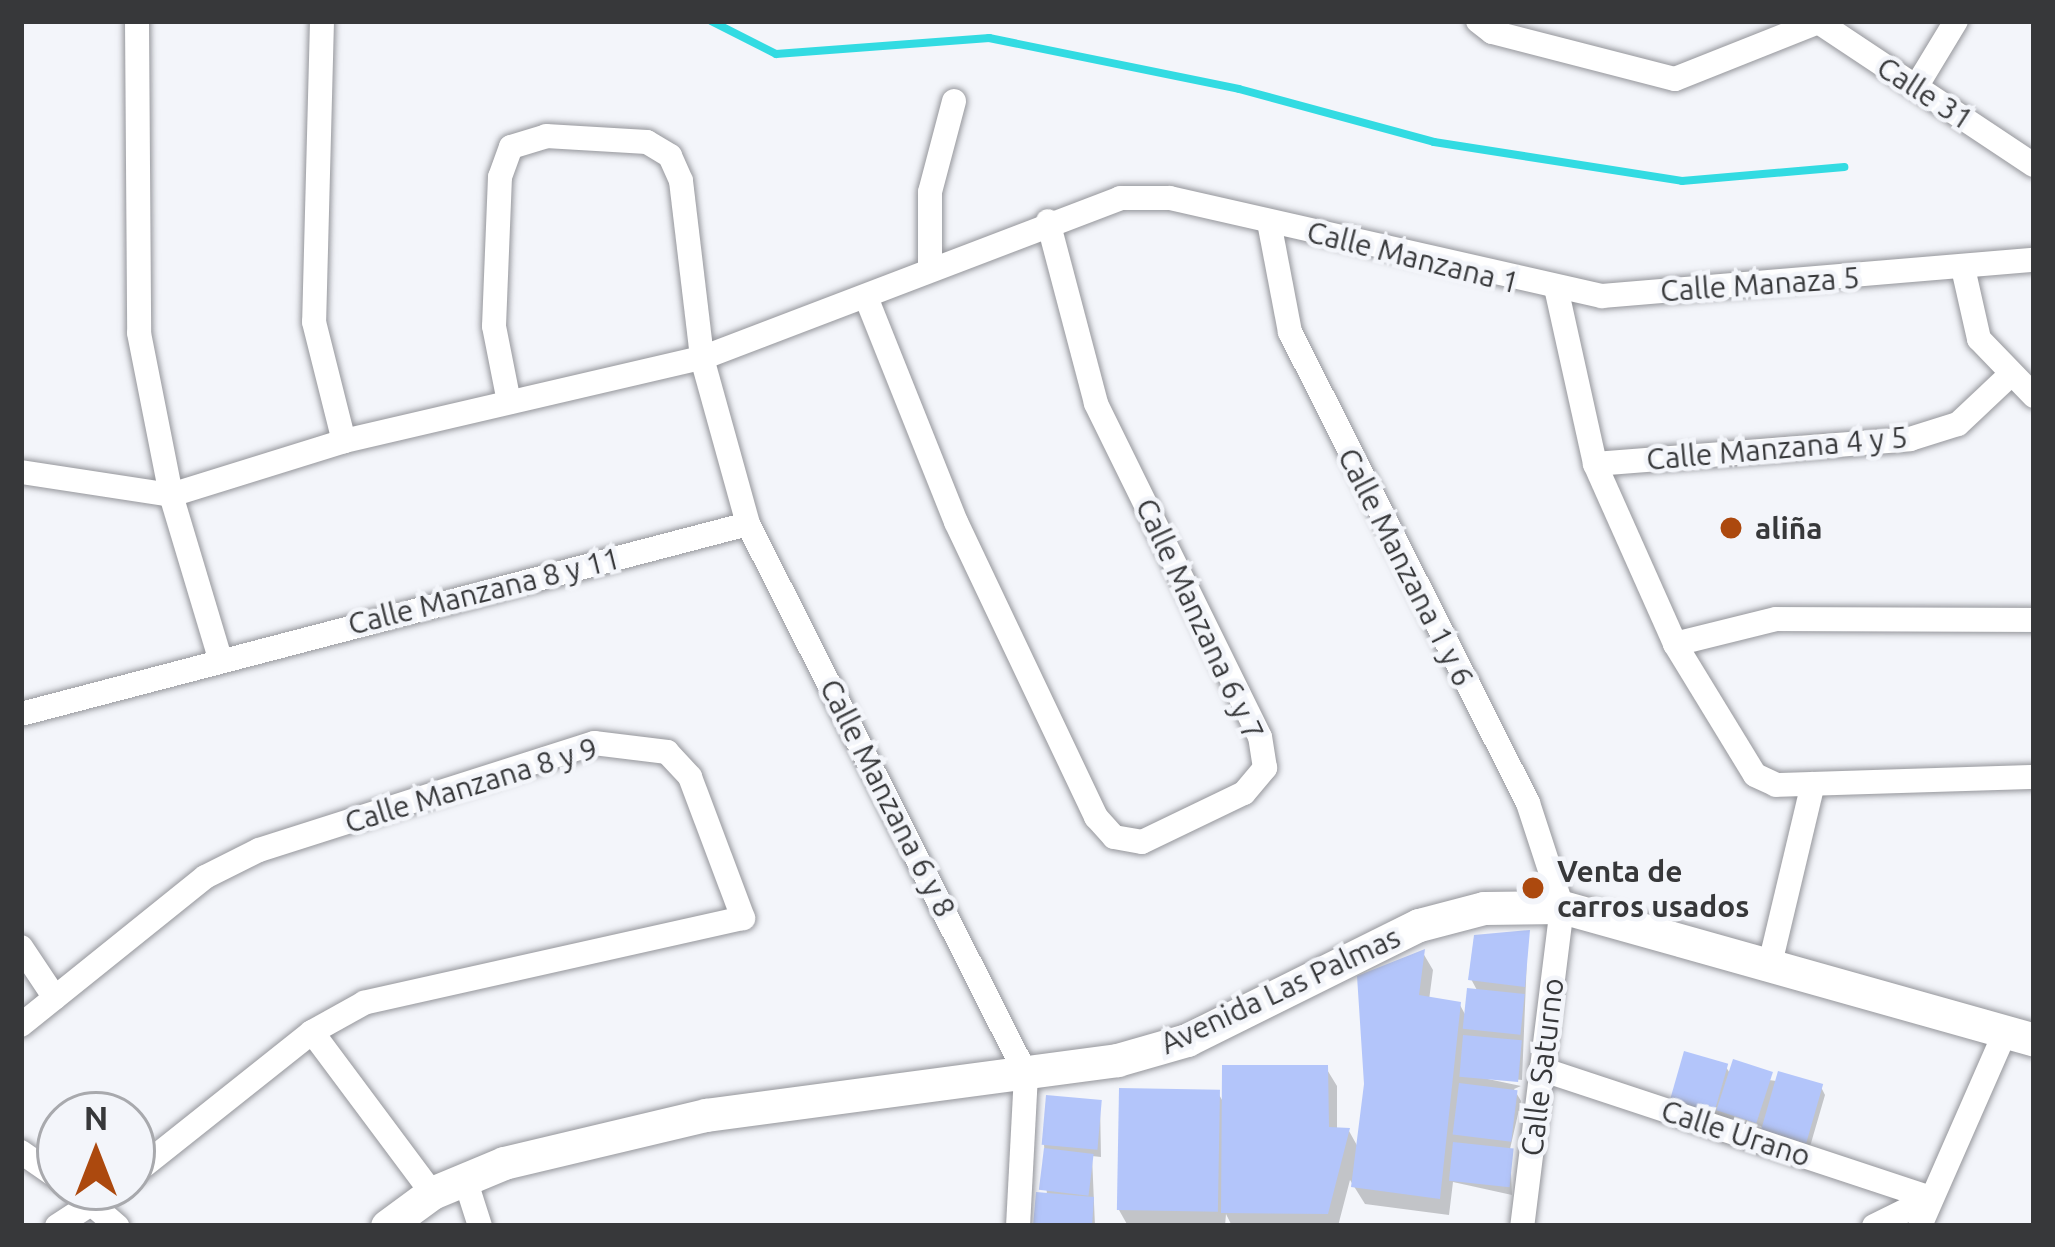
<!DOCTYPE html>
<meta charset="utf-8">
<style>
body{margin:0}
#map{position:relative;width:2055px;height:1247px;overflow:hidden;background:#f3f5fa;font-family:Ubuntu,sans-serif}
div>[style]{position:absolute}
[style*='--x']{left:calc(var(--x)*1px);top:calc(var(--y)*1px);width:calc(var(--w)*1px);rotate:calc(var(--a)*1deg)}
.shadow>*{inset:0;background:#0003}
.stream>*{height:8px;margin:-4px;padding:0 4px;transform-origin:4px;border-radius:4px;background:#32dbe2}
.building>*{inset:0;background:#b3c5fa;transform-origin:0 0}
.roads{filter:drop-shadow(0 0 3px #95969b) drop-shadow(0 0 3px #95969b)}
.street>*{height:24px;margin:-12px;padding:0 12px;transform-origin:12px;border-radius:12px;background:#fff}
.secondary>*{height:33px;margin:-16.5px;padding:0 16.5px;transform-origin:16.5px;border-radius:16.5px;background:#fff}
.dots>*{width:33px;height:33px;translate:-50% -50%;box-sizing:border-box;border:6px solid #f3f5fa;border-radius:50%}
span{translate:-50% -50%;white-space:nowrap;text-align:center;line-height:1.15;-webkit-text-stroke:9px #f3f5fa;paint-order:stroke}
.street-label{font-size:30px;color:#37383a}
.poi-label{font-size:30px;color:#37383a;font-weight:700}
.left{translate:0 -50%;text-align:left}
.frame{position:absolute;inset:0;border:24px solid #37383a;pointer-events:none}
.north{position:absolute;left:36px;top:1091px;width:120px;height:120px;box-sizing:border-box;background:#f3f5fa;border:3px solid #a8a9ad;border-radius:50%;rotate:0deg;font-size:33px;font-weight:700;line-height:48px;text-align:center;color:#37383a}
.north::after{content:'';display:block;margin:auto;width:42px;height:54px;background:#ac490e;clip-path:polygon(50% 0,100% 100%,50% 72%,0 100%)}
</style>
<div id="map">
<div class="shadow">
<div style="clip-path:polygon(1528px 933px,1522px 1080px,1464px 1074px,1521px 1086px,1514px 1089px,1521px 1101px,1510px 1149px,1512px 1195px,1453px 1182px,1449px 1215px,1365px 1204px,1350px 1180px,1338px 1226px,1232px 1226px,1226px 1214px,1225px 1226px,1128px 1226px,1119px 1210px,1218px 1093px,1225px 1105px,1326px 1068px,1337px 1086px,1337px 1130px,1349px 1131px,1359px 1149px,1423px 953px,1433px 970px,1429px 1000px,1460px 1005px,1467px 1018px,1478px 992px,1471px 979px)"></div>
<div style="clip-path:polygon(1726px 1067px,1731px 1075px,1821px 1087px,1825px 1095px,1809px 1150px,1768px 1138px,1761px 1126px,1677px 1108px)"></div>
<div style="clip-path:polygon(1100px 1103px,1101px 1157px,1092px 1156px,1095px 1226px,1036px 1226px,1047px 1196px,1044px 1144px)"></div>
</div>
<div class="stream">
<div style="--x:711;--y:21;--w:73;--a:26.9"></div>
<div style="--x:776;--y:54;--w:214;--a:-4.3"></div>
<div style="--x:989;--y:38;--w:255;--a:11.5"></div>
<div style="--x:1239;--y:89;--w:202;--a:15.2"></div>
<div style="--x:1434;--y:142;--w:251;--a:8.9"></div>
<div style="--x:1682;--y:181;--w:163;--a:-4.9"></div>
</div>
<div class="building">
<div style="clip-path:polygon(1530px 930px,1525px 987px,1468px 980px,1474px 935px)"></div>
<div style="clip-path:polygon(1425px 949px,1419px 995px,1461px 1002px,1440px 1199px,1351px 1187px,1364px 1084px,1357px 976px)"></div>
<div style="left:1467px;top:988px;width:58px;height:41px;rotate:6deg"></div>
<div style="left:1463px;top:1035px;width:59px;height:42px;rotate:5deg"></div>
<div style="left:1684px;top:1051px;width:46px;height:51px;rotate:16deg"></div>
<div style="left:1733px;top:1059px;width:42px;height:54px;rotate:18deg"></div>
<div style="clip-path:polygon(1222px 1065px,1328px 1065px,1329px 1127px,1350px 1128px,1328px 1214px,1221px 1213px)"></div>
<div style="left:1778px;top:1071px;width:47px;height:62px;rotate:16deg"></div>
<div style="left:1459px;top:1083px;width:59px;height:52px;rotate:7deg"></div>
<div style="left:1119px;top:1088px;width:101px;height:122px;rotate:1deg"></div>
<div style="left:1046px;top:1095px;width:56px;height:50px;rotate:5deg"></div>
<div style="left:1453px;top:1142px;width:61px;height:39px;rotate:6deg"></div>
<div style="left:1044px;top:1148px;width:50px;height:42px;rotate:7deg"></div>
<div style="clip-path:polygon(1036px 1192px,1094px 1197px,1092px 1226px,1033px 1226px)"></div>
</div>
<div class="roads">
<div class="street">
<div style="--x:137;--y:21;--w:312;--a:89.6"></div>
<div style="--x:139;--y:333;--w:165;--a:78.8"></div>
<div style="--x:171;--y:495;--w:170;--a:73.3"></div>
<div style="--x:322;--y:21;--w:301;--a:91.5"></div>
<div style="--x:314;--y:322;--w:123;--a:75.9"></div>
<div style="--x:1478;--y:21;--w:18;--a:38"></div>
<div style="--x:1492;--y:32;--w:189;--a:14.4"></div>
<div style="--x:1675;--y:79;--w:154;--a:-21.7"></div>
<div style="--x:1817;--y:21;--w:260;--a:33.6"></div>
<div style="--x:1916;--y:87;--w:77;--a:-58.8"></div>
<div style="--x:1269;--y:222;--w:112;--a:79.2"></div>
<div style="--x:1290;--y:332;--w:528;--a:63.19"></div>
<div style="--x:1528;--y:803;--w:109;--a:71.9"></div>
<div style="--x:1562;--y:907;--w:321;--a:97.1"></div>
<div style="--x:1963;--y:268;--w:73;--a:77.3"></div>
<div style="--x:1979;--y:339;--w:79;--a:46"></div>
<div style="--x:930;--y:270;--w:78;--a:-90"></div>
<div style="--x:930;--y:192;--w:94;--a:-75.2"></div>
<div style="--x:1557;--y:292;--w:176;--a:77.5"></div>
<div style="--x:1595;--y:464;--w:197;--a:66"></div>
<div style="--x:1675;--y:644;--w:153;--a:58.6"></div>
<div style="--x:1755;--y:775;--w:23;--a:25"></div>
<div style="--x:1776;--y:785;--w:258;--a:-1.8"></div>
<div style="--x:866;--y:297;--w:242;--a:68.2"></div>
<div style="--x:956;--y:522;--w:327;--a:64.6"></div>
<div style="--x:1096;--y:817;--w:27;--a:48"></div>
<div style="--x:1114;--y:837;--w:28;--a:10"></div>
<div style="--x:1142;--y:842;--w:113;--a:-25.7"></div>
<div style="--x:1244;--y:793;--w:33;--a:-50"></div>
<div style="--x:1265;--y:768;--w:31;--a:-99"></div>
<div style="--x:1260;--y:737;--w:372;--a:-116.2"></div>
<div style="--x:1096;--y:403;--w:188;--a:-104.8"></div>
<div style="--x:509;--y:402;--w:77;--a:-101.2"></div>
<div style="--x:494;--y:326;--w:149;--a:-87.7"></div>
<div style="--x:500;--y:177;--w:32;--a:-70"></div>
<div style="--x:511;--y:147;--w:37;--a:-17"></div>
<div style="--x:546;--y:136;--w:101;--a:3.4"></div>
<div style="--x:647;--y:142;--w:27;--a:31"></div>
<div style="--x:670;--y:156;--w:27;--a:66"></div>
<div style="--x:681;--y:181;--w:178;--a:83.2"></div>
<div style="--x:702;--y:358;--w:172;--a:74.5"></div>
<div style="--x:748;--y:524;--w:616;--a:63.19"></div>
<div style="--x:1026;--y:1074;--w:152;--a:93"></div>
<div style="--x:1595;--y:464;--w:316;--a:-4.5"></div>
<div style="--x:1910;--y:439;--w:50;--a:-17.4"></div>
<div style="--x:1958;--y:424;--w:73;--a:-43.3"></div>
<div style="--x:21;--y:472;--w:152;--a:8.7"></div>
<div style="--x:171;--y:495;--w:181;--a:-17.3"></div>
<div style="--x:344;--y:441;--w:367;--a:-13.1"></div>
<div style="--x:702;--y:358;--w:448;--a:-20.9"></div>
<div style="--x:1120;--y:198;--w:50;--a:0"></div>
<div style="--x:1170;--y:198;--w:443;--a:12.8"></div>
<div style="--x:1602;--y:296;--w:433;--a:-4.8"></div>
<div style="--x:1675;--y:644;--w:104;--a:-13.9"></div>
<div style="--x:1776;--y:619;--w:258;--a:0.2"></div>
<div style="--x:21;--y:714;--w:751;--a:-14.65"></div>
<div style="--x:21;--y:947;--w:61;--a:56.3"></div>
<div style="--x:1769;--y:968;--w:189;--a:-76.6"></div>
<div style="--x:21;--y:1025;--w:236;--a:-38.8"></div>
<div style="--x:205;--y:877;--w:60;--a:-26.6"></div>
<div style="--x:259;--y:850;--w:352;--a:-17.7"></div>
<div style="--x:594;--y:743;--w:74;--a:7"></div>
<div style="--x:667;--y:752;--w:34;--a:47"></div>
<div style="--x:690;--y:777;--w:151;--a:69.4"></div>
<div style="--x:743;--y:918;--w:388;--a:167.4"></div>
<div style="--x:364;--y:1003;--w:60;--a:150.9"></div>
<div style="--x:312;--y:1032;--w:230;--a:141.5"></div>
<div style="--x:312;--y:1032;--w:201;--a:53.3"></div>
<div style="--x:1541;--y:1069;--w:411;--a:18.3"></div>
<div style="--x:21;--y:1152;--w:47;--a:34.7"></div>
<div style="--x:465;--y:1179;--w:49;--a:72.3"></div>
<div style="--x:72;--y:1187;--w:60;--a:40.9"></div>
<div style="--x:57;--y:1226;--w:72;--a:-33"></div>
<div style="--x:1874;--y:1226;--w:64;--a:-26.2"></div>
<div style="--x:1920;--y:1226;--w:206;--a:-66.3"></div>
</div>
<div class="secondary">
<div style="--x:387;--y:1226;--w:56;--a:-36.3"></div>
<div style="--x:432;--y:1193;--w:78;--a:-22.6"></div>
<div style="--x:504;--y:1163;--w:208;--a:-13.4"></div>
<div style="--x:706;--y:1115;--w:415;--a:-7.6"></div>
<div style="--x:1117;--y:1060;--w:73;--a:-15.9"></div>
<div style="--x:1187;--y:1040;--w:259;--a:-26.4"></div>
<div style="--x:1419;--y:925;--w:67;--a:-14.7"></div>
<div style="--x:1484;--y:908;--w:78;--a:-0.7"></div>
<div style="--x:1562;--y:907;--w:490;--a:15.7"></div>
</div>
</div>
<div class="dots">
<div style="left:1731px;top:528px;background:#ac490e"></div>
<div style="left:1533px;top:888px;background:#ac490e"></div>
</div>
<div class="street-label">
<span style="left:1925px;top:93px;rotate:33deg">Calle 31</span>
<span style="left:1413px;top:257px;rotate:14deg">Calle Manzana 1</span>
<span style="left:1760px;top:284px;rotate:-4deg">Calle Manaza 5</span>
<span style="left:1777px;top:448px;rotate:-5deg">Calle Manzana 4 y 5</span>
<span style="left:1406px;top:567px;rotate:63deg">Calle Manzana 1 y 6</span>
<span style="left:484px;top:591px;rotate:-14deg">Calle Manzana 8 y 11</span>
<span style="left:1200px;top:619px;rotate:65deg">Calle Manzana 6 y 7</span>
<span style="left:471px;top:785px;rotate:-17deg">Calle Manzana 8 y 9</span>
<span style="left:888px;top:798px;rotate:63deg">Calle Manzana 6 y 8</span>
<span style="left:1280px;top:990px;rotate:-25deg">Avenida Las Palmas</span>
<span style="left:1542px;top:1067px;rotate:-83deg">Calle Saturno</span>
<span style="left:1736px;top:1133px;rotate:18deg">Calle Urano</span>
</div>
<div class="poi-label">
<span class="left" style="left:1755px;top:528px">aliña</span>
<span class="left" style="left:1557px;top:888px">Venta de<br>carros usados</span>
</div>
<div class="frame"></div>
<div class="north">N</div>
</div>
